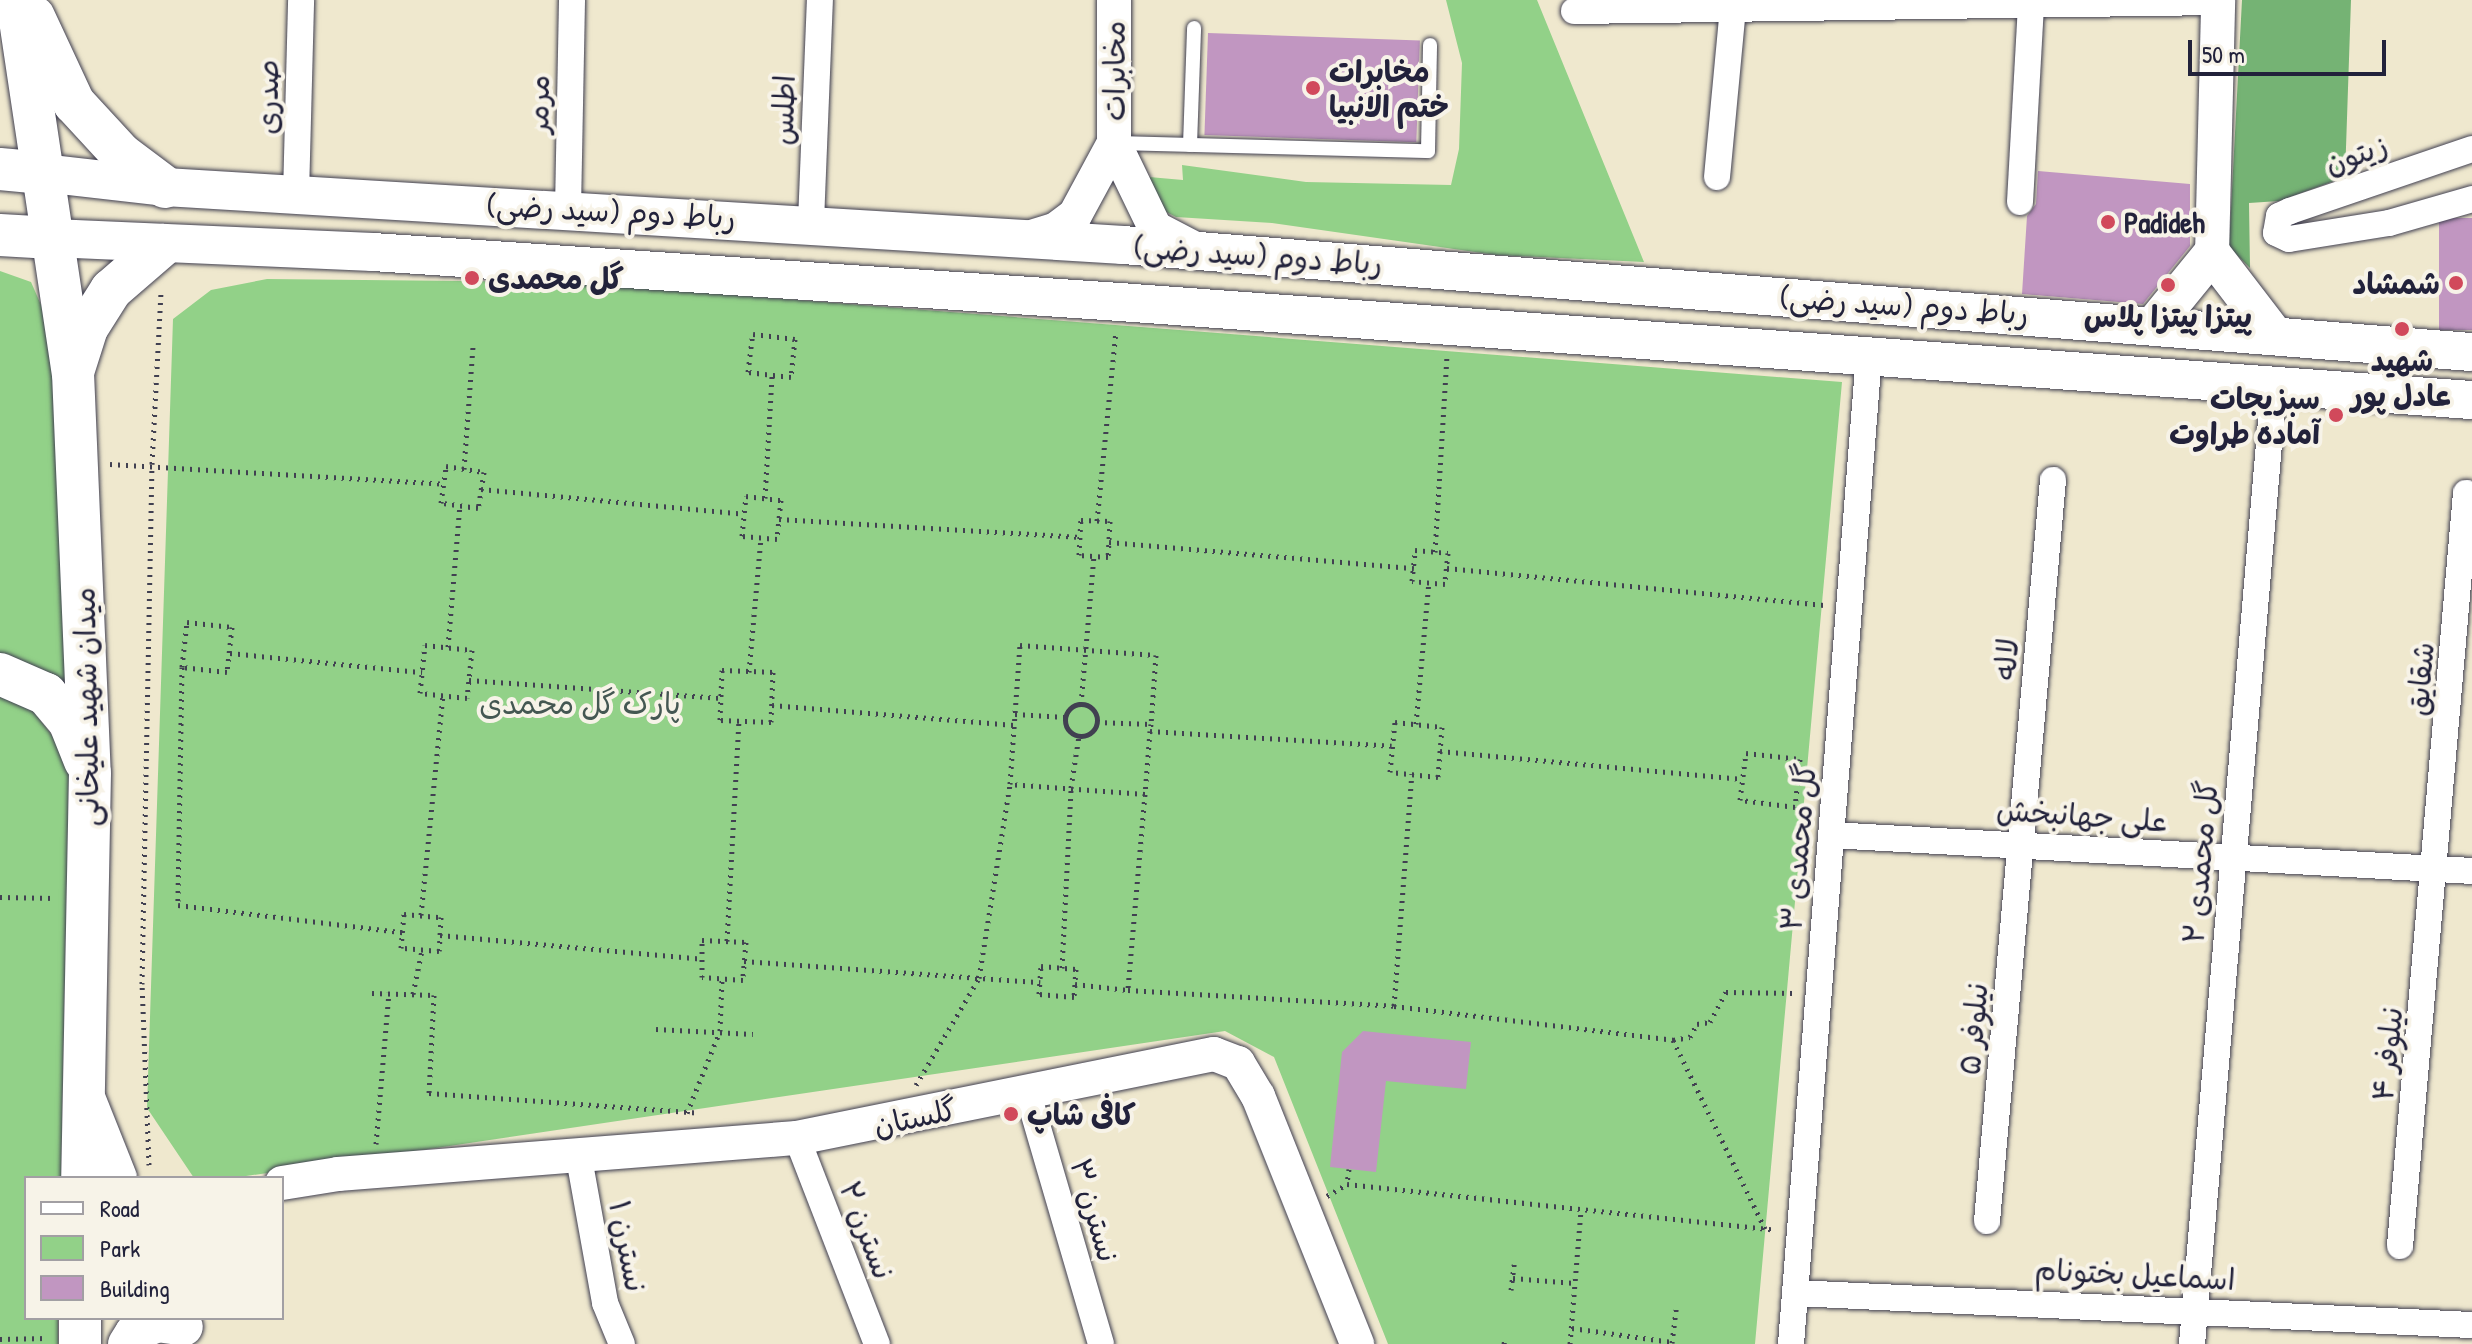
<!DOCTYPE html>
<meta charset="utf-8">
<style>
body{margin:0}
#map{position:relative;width:2472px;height:1344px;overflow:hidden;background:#efe8ce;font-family:"Patrick Hand","Playpen Sans Arabic",sans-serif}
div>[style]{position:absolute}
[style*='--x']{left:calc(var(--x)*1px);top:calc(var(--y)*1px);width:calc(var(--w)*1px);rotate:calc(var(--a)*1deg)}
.green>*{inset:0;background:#92d188}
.forest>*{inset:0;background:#75b374}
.building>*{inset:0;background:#c196c1;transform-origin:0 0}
.path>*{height:5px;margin-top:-2.5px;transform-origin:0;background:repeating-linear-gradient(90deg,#414051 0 2px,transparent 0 8px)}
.path>.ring{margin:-2.5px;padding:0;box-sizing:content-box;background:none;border:5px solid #414051;border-radius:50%}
.roads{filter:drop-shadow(0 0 2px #414051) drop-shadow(0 0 2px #414051)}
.service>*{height:14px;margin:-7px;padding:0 7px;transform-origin:7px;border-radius:7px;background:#fff}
.minor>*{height:26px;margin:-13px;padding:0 13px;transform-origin:13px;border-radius:13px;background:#fff}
.tertiary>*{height:34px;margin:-17px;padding:0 17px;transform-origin:17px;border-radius:17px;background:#fff}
.secondary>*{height:38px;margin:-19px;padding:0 19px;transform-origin:19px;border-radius:19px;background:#fff}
.primary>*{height:42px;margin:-21px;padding:0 21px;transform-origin:21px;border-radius:21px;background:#fff}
.dots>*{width:22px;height:22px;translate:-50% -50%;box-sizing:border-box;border:4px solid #f7f3e8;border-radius:50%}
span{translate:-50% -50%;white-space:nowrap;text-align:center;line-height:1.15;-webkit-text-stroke:8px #f7f3e8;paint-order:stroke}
.street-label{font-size:30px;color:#22223b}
.poi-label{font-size:30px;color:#22223b;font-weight:700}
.left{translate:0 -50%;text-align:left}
.right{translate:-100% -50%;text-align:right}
.park-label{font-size:30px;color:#445752}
.legend{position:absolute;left:24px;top:1176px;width:260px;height:144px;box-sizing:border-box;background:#f7f3e8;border:2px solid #a29fa3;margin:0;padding:10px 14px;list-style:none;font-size:24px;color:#22223b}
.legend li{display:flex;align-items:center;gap:16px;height:40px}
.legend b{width:40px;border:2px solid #a29fa3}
.scale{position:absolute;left:2188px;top:40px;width:198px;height:36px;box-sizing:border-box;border:4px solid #22223b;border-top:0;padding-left:10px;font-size:24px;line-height:28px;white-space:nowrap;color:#22223b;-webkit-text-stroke:6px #f7f3e8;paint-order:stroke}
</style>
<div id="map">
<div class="green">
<div style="clip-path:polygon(1446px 0,1537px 0,1644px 262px,1496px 255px,1272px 223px,1176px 217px,1153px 205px,1149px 177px,1183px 180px,1182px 165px,1306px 182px,1451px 185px,1459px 149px,1462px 63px)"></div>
<div style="clip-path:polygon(0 271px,31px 282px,52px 330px,71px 706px,0 662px)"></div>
<div style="clip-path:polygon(267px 279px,567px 282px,1842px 382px,1755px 1344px,1388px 1344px,1274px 1057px,1225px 1031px,233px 1178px,194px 1178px,147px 1108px,173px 319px,211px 290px)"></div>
<div style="clip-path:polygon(0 695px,30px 707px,62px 748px,69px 771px,61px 1178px,26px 1178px,26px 1318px,58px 1318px,58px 1344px,0 1344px)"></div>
</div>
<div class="forest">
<div style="clip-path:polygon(2242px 0,2351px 0,2345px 177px,2279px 201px,2249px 203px,2250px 268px,2229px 247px)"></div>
</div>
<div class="building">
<div style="left:1208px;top:33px;width:212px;height:102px;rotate:2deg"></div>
<div style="clip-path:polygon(2038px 171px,2190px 184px,2190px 246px,2143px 304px,2022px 294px,2027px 216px,2036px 204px)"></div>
<div style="left:2472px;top:218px;width:112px;height:33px;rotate:90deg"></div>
<div style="clip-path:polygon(1363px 1031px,1471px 1042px,1466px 1089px,1386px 1081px,1376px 1172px,1330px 1167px,1342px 1052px)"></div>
</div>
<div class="path">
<div style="--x:753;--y:334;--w:42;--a:6.8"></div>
<div style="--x:795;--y:339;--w:38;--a:96"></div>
<div style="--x:791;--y:377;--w:43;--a:-173.4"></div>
<div style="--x:748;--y:372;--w:38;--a:-83"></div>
<div style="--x:110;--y:464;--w:335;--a:3.4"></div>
<div style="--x:446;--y:466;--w:38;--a:9"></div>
<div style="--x:484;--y:472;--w:36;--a:99"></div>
<div style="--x:478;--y:508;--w:37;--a:-172"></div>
<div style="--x:441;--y:503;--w:37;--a:-82"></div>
<div style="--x:464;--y:469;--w:124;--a:-85.8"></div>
<div style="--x:481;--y:489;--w:264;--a:5.4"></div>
<div style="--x:746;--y:496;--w:35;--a:7"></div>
<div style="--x:781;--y:500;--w:39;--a:96"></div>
<div style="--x:777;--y:539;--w:35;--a:-175"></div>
<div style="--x:742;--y:536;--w:40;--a:-84.3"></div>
<div style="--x:765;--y:498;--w:123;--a:-86.7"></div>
<div style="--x:779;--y:519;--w:302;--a:3.4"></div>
<div style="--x:1081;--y:520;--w:29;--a:2"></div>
<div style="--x:1110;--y:521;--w:36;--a:93"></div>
<div style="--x:1108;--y:557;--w:29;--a:-176"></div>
<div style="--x:1079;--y:555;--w:35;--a:-87"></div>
<div style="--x:1097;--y:521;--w:191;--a:-84.3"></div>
<div style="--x:1109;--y:542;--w:306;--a:4.9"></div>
<div style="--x:1415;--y:550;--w:33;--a:5"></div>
<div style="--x:1448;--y:553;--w:31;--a:96"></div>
<div style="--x:1445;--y:584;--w:33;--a:-175"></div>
<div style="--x:1412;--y:581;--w:31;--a:-84"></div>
<div style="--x:1435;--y:552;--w:195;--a:-86.5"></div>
<div style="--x:1447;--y:568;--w:379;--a:5.6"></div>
<div style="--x:187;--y:622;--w:45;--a:6.3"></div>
<div style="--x:232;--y:627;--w:45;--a:96.3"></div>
<div style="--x:227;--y:672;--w:45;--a:-173.7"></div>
<div style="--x:182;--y:667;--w:45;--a:-83.7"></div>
<div style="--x:425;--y:645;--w:47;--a:6.1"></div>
<div style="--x:472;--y:650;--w:48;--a:95.9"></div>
<div style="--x:467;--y:698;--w:47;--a:-173.9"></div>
<div style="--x:420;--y:693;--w:48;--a:-84.1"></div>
<div style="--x:448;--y:647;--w:143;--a:-85.2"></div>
<div style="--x:230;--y:653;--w:193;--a:5.7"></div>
<div style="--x:182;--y:667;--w:238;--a:91"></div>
<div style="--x:178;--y:905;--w:226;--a:6.9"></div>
<div style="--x:722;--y:670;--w:51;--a:2.2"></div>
<div style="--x:773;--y:672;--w:50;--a:92.3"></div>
<div style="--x:771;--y:722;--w:51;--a:-177.8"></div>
<div style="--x:720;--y:720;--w:50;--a:-87.7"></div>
<div style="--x:749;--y:672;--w:135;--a:-84.9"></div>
<div style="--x:469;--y:680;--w:253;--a:4.1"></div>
<div class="ring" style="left:1065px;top:704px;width:27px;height:27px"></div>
<div style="--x:1081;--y:704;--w:149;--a:-85"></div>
<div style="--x:772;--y:705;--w:243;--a:4.7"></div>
<div style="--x:1015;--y:714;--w:50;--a:3.4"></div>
<div style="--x:1097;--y:722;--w:54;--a:2.1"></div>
<div style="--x:1395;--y:722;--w:47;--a:6.1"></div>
<div style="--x:1442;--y:727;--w:50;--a:94.6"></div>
<div style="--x:1438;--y:777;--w:48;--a:-174.1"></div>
<div style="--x:1390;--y:772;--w:50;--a:-84.3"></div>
<div style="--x:1416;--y:724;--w:143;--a:-84.8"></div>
<div style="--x:1150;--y:731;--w:242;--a:3.5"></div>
<div style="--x:1440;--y:751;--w:304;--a:5.3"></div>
<div style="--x:1746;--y:753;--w:54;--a:6.3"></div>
<div style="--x:1800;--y:759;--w:48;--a:95.9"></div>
<div style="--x:1795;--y:807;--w:55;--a:-172.7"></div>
<div style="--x:1740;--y:800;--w:47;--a:-82.7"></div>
<div style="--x:1145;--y:794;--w:135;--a:-175.8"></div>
<div style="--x:1010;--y:784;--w:139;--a:-85.9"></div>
<div style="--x:1020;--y:645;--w:136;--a:4.2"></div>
<div style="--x:1156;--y:655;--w:69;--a:94.1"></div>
<div style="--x:1151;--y:724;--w:7;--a:98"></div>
<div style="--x:1150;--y:731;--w:63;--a:94.5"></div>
<div style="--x:1145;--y:794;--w:197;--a:95"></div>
<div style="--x:1128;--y:990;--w:266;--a:3.4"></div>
<div style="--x:1394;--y:1006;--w:281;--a:6.9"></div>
<div style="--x:1673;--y:1040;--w:17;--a:-10"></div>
<div style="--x:1690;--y:1037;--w:15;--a:-62"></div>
<div style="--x:1697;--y:1024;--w:13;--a:-9"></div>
<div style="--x:1710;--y:1022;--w:34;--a:-62"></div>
<div style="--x:1726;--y:992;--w:68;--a:0.8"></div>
<div style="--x:0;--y:897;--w:55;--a:1"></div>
<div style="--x:404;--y:914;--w:37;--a:5"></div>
<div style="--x:441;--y:917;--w:34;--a:93"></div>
<div style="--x:439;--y:951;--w:38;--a:-175"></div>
<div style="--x:401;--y:948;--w:34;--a:-85"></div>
<div style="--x:421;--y:915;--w:220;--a:-84.3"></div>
<div style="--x:440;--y:935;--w:263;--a:5.2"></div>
<div style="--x:702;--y:940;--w:44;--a:2.6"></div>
<div style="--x:746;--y:942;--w:38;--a:95"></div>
<div style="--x:743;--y:980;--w:41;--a:-175.8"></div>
<div style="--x:702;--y:977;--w:37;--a:-90"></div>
<div style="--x:727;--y:941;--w:220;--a:-86.9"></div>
<div style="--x:744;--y:961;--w:297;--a:4.1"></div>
<div style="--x:1041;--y:966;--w:35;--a:5"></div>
<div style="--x:1076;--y:969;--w:28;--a:94"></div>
<div style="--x:1074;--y:997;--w:35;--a:-175"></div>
<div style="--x:1039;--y:994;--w:28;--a:-86"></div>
<div style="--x:1062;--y:968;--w:180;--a:-87.1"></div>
<div style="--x:1071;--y:788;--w:53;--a:-81.3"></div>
<div style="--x:1075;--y:984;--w:53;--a:6.5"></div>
<div style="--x:372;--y:993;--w:62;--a:1.8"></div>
<div style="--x:434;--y:995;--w:98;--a:92.9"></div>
<div style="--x:429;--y:1093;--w:271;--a:4.2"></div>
<div style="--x:413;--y:994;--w:45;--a:-78.4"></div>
<div style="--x:1394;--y:1006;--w:233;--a:-85.6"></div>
<div style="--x:656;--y:1029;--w:97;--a:3"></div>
<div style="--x:1673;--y:1040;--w:210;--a:64"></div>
<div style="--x:916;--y:1085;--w:124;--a:-59.5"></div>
<div style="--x:979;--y:978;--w:196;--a:-80.9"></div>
<div style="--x:687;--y:1113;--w:88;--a:-68.1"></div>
<div style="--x:720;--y:1031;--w:53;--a:-87.8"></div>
<div style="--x:376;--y:1144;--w:152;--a:-85.1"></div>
<div style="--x:149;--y:1165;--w:181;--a:-92.2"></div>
<div style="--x:142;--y:984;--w:520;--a:-88.9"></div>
<div style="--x:152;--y:464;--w:172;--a:-87"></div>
<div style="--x:1349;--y:1169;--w:15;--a:98"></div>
<div style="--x:1347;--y:1184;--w:431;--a:6.1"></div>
<div style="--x:1327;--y:1196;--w:23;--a:-31"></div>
<div style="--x:1513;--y:1278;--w:62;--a:4.6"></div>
<div style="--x:1511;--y:1290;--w:26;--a:-83"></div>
<div style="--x:1572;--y:1328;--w:101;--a:8"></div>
<div style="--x:0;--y:1339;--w:47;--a:-1.2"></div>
<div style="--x:1672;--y:1343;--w:34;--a:-83"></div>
<div style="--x:1504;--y:1344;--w:6;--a:-81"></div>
<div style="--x:1570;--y:1344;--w:135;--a:-85.3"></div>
</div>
<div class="roads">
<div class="service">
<div style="--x:1115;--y:143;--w:313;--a:1.5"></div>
<div style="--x:1428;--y:151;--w:106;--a:-88.9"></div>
<div style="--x:1190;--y:145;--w:117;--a:-88"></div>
</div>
<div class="minor">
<div style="--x:1574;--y:11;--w:644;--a:-0.8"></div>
<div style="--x:2472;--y:149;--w:192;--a:161.2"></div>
<div style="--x:2290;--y:211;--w:12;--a:156"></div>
<div style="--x:2279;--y:216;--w:17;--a:100"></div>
<div style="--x:2276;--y:233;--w:14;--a:25"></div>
<div style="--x:2289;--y:239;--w:101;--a:-9.1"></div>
<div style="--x:2389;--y:223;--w:86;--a:-16.1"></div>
<div style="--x:1717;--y:177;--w:170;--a:-84.6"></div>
<div style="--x:296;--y:195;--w:195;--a:-88.5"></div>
<div style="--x:2020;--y:202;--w:198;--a:-86.8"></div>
<div style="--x:568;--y:209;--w:209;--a:-88.9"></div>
<div style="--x:811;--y:222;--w:222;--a:-87.7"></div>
<div style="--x:1831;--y:835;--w:642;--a:3.21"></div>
<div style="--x:1028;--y:1094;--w:260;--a:73.7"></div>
<div style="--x:797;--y:1138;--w:221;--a:68.8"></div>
<div style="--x:579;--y:1158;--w:147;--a:79.8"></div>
<div style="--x:605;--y:1303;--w:44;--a:67.5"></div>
<div style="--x:1987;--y:1221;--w:744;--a:-84.91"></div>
<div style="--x:2400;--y:1246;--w:756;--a:-84.99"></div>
<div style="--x:1795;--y:1293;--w:678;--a:2.71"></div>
<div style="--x:1791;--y:1344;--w:991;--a:-85.49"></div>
<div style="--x:2192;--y:1344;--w:962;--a:-85.11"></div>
</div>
<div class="tertiary">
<div style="--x:1114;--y:0;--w:143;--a:90"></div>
<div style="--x:1114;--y:143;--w:94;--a:64.2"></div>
<div style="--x:1155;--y:228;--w:45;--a:27.7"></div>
<div style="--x:1028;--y:238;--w:28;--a:-17"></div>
<div style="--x:1055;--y:230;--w:25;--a:-37"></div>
<div style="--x:1075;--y:215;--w:82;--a:-61.6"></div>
<div style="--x:2212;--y:254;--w:254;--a:-88.6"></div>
<div style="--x:282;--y:1183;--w:57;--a:-9.1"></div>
<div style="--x:338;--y:1174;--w:460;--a:-4.5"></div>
<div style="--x:797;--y:1138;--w:425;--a:-11.4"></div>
<div style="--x:1214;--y:1054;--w:26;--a:21"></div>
<div style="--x:1238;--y:1063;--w:39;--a:59"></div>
<div style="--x:1258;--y:1096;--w:267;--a:68.2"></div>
</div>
<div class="secondary">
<div style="--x:43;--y:173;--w:123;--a:6.5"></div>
<div style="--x:165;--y:187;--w:960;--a:3.46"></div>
<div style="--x:1123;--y:245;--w:1353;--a:4.54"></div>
<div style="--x:52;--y:238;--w:321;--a:2.5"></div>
<div style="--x:373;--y:252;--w:749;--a:3.83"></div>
<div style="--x:1120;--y:302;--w:1356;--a:4.15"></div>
<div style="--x:2154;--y:325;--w:92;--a:-50.8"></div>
<div style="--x:2212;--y:254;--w:103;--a:52.5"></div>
<div style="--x:85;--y:1095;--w:89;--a:68.3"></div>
<div style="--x:127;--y:1344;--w:13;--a:-58"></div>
<div style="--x:134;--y:1333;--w:25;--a:-23"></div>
<div style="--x:157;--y:1323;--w:27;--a:8"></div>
</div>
<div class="primary">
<div style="--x:17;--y:0;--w:377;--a:81.5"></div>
<div style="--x:73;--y:373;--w:400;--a:87.6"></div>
<div style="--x:90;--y:773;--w:405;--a:91.1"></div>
<div style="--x:34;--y:17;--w:95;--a:65.1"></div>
<div style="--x:74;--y:103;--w:69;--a:47.3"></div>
<div style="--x:121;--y:154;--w:55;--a:36.9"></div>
<div style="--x:0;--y:169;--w:43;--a:5.3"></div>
<div style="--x:0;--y:235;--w:52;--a:3.3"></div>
<div style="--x:73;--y:372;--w:46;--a:-72.3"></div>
<div style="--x:87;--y:328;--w:45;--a:-57.7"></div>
<div style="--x:111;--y:290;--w:69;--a:-40.9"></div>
<div style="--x:0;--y:674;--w:50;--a:23.5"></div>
<div style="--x:46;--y:694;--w:35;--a:50"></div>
<div style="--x:69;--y:721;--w:43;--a:68.2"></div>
<div style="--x:80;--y:1344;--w:26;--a:-90"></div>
</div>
</div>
<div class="dots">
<div style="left:1313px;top:88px;background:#d1495b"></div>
<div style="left:2108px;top:222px;background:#d1495b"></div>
<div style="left:472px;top:278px;background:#d1495b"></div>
<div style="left:2456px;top:283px;background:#d1495b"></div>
<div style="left:2168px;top:285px;background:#d1495b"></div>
<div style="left:2402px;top:329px;background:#d1495b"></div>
<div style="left:2336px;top:415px;background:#d1495b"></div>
<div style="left:1011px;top:1114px;background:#d1495b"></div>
</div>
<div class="street-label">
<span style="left:1114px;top:71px;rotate:-90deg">مخابرات</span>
<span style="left:267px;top:97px;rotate:-89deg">صدری</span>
<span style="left:538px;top:104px;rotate:-89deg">مرمر</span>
<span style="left:783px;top:110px;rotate:-88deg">اطلس</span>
<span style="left:2356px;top:154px;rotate:-19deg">زیتون</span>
<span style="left:611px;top:211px;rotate:3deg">رباط دوم (سید رضی)</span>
<span style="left:1258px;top:255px;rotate:4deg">رباط دوم (سید رضی)</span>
<span style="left:1904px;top:305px;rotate:4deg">رباط دوم (سید رضی)</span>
<span style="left:2006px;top:659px;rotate:-85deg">لاله</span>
<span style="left:2420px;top:679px;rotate:-85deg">شقایق</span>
<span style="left:86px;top:707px;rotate:-91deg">میدان شهید علیخانی</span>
<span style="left:2082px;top:815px;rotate:4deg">علی جهانبخش</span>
<span style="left:1798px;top:847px;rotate:-85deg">گل محمدی ۳</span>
<span style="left:2200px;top:862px;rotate:-85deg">گل محمدی ۲</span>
<span style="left:1973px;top:1029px;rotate:-85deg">نیلوفر ۵</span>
<span style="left:2387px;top:1054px;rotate:-84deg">نیلوفر ۴</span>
<span style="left:915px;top:1117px;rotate:-12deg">گلستان</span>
<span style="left:1095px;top:1210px;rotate:74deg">نسترن ۳</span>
<span style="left:867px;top:1230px;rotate:69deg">نسترن ۲</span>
<span style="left:628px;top:1246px;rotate:79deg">نسترن ۱</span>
<span style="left:2135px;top:1274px;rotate:3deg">اسماعیل بختونام</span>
</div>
<div class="poi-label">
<span class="left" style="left:1329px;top:88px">مخابرات<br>ختم الانبیا</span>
<span class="left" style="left:2124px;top:222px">Padideh</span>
<span class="left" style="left:488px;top:278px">گل محمدی</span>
<span class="right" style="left:2440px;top:283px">شمشاد</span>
<span style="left:2168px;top:316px">پیتزا پیتزا پلاس</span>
<span style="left:2402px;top:377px">شهید<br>عادل پور</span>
<span class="right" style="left:2320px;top:415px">سبزیجات<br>آماده طراوت</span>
<span class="left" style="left:1027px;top:1114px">کافی شاپ</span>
</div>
<div class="park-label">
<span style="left:580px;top:703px">پارک گل محمدی</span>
</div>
<ul class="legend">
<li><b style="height:10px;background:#fff"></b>Road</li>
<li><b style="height:22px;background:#92d188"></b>Park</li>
<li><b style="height:22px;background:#c196c1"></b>Building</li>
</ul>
<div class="scale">50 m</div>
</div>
